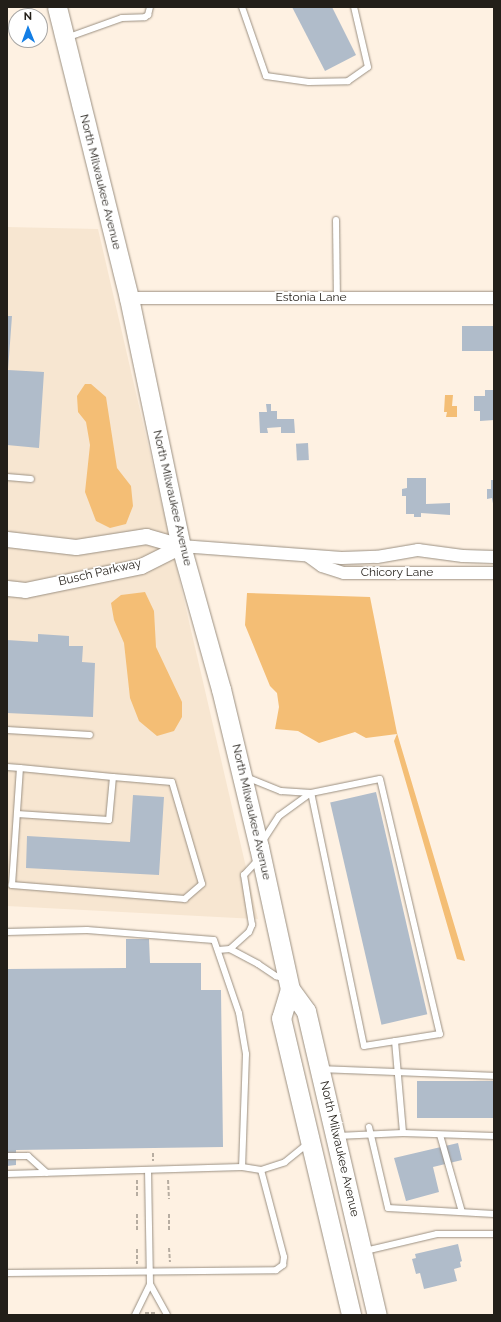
<!DOCTYPE html>
<style>
body{margin:0}
#map{position:relative;width:501px;height:1322px;overflow:hidden;background:#fef1e2;font-family:Raleway,sans-serif}
div>[style]{position:absolute}
[style*='--x']{left:calc(var(--x)*1px);top:calc(var(--y)*1px);width:calc(var(--w)*1px);rotate:calc(var(--a)*1deg)}
.built>*{inset:0;background:#f7e6d1}
.water>*{inset:0;background:#f4be75}
.building>*{inset:0;background:#b0bcca;transform-origin:0 0}
.path>*{height:2px;margin-top:-1px;transform-origin:0;background:repeating-linear-gradient(90deg,#b7ada1 0 4px,transparent 0 6px)}
.roads{filter:drop-shadow(0 0 1px #9b9082) drop-shadow(0 0 1px #9b9082)}
.service>*{height:6px;margin:-3px;padding:0 3px;transform-origin:3px;border-radius:3px;background:#fff}
.minor>*{height:12px;margin:-6px;padding:0 6px;transform-origin:6px;border-radius:6px;background:#fff}
.tertiary>*{height:15px;margin:-7.5px;padding:0 7.5px;transform-origin:7.5px;border-radius:7.5px;background:#fff}
.primary>*{height:19px;margin:-9.5px;padding:0 9.5px;transform-origin:9.5px;border-radius:9.5px;background:#fff}
span{translate:-50% -50%;white-space:nowrap;text-align:center;line-height:1.15;-webkit-text-stroke:3.5px #fff;paint-order:stroke}
.street-label{font-size:12px;color:#231f19}
.frame{position:absolute;inset:0;border:8px solid #231f19;pointer-events:none}
.north{position:absolute;left:8px;top:8px;width:40px;height:40px;box-sizing:border-box;background:#fff;border:1px solid #a7a5a3;border-radius:50%;rotate:359deg;font-size:11px;font-weight:700;line-height:16px;text-align:center;color:#231f19}
.north::after{content:'';display:block;margin:auto;width:14px;height:18px;background:#137ee5;clip-path:polygon(50% 0,100% 100%,50% 72%,0 100%)}
</style>
<div id="map">
<div class="built">
<div style="clip-path:polygon(7px 227px,98px 229px,258px 919px,7px 906px)"></div>
</div>
<div class="water">
<div style="clip-path:polygon(85px 384px,91px 384px,106px 397px,117px 468px,131px 486px,133px 506px,126px 524px,110px 528px,96px 521px,85px 492px,90px 445px,86px 422px,78px 412px,77px 396px)"></div>
<div style="clip-path:polygon(445px 395px,453px 395px,452px 406px,457px 406px,457px 417px,446px 417px,447px 412px,444px 412px)"></div>
<div style="clip-path:polygon(145px 592px,154px 611px,156px 647px,182px 702px,182px 717px,174px 731px,157px 736px,139px 721px,130px 698px,124px 643px,114px 620px,111px 603px,121px 595px)"></div>
<div style="clip-path:polygon(247px 593px,370px 597px,397px 733px,465px 961px,457px 959px,394px 741px,397px 734px,366px 738px,355px 732px,319px 743px,298px 731px,275px 729px,279px 707px,277px 693px,270px 686px,245px 625px)"></div>
</div>
<div class="building">
<div style="clip-path:polygon(292px 7px,332px 7px,356px 55px,325px 71px)"></div>
<div style="clip-path:polygon(7px 316px,12px 316px,8px 370px,44px 372px,39px 448px,7px 445px)"></div>
<div style="left:494px;top:326px;width:25px;height:32px;rotate:90deg"></div>
<div style="clip-path:polygon(485px 390px,494px 390px,494px 420px,480px 421px,480px 411px,474px 411px,474px 396px,485px 396px)"></div>
<div style="clip-path:polygon(266px 404px,271px 404px,271px 411px,277px 411px,277px 419px,294px 419px,295px 433px,281px 433px,281px 427px,267px 428px,268px 433px,260px 433px,259px 412px,267px 412px)"></div>
<div style="left:308px;top:443px;width:17px;height:12px;rotate:87deg"></div>
<div style="clip-path:polygon(407px 478px,426px 478px,426px 504px,450px 503px,450px 515px,421px 513px,421px 517px,414px 517px,414px 514px,406px 514px,406px 496px,402px 496px,402px 489px,407px 488px)"></div>
<div style="clip-path:polygon(491px 480px,494px 480px,494px 509px,492px 498px,487px 499px,487px 489px,491px 489px)"></div>
<div style="clip-path:polygon(38px 634px,69px 636px,69px 646px,83px 646px,82px 662px,95px 663px,93px 717px,7px 713px,7px 640px,38px 642px)"></div>
<div style="left:376px;top:792px;width:228px;height:47px;rotate:77deg"></div>
<div style="clip-path:polygon(133px 795px,164px 797px,159px 875px,26px 868px,27px 836px,130px 842px)"></div>
<div style="clip-path:polygon(126px 939px,149px 939px,150px 963px,201px 963px,201px 990px,221px 990px,223px 1147px,16px 1150px,16px 1165px,7px 1166px,7px 969px,126px 968px)"></div>
<div style="left:494px;top:1081px;width:37px;height:77px;rotate:90deg"></div>
<div style="clip-path:polygon(458px 1143px,462px 1160px,433px 1167px,439px 1192px,406px 1201px,394px 1158px)"></div>
<div style="clip-path:polygon(458px 1244px,462px 1261px,460px 1262px,461px 1267px,454px 1269px,457px 1281px,424px 1289px,420px 1273px,416px 1274px,412px 1259px,416px 1258px,415px 1254px)"></div>
</div>
<div class="path">
<div style="--x:153;--y:1153;--w:8;--a:90"></div>
<div style="--x:137;--y:1180;--w:18;--a:90"></div>
<div style="--x:168;--y:1180;--w:19;--a:87"></div>
<div style="--x:137;--y:1214;--w:18;--a:90"></div>
<div style="--x:169;--y:1214;--w:18;--a:90"></div>
<div style="--x:169;--y:1248;--w:14;--a:86"></div>
<div style="--x:137;--y:1249;--w:15;--a:90"></div>
<div style="--x:145;--y:1313;--w:12;--a:0"></div>
</div>
<div class="roads">
<div class="service">
<div style="--x:242;--y:7;--w:73;--a:70.8"></div>
<div style="--x:266;--y:76;--w:43;--a:7.9"></div>
<div style="--x:309;--y:82;--w:39;--a:-1"></div>
<div style="--x:348;--y:81;--w:24;--a:-35"></div>
<div style="--x:368;--y:67;--w:62;--a:-103.1"></div>
<div style="--x:66;--y:38;--w:59;--a:-19.7"></div>
<div style="--x:122;--y:18;--w:23;--a:-2"></div>
<div style="--x:145;--y:17;--w:4;--a:-34"></div>
<div style="--x:148;--y:15;--w:8;--a:-76"></div>
<div style="--x:336;--y:220;--w:78;--a:89.3"></div>
<div style="--x:7;--y:477;--w:24;--a:5"></div>
<div style="--x:7;--y:730;--w:83;--a:3.4"></div>
<div style="--x:7;--y:767;--w:13;--a:4"></div>
<div style="--x:20;--y:768;--w:93;--a:5.5"></div>
<div style="--x:113;--y:777;--w:59;--a:4.8"></div>
<div style="--x:172;--y:782;--w:106;--a:73.6"></div>
<div style="--x:202;--y:884;--w:23;--a:139"></div>
<div style="--x:185;--y:899;--w:174;--a:-175.4"></div>
<div style="--x:12;--y:885;--w:117;--a:-86.1"></div>
<div style="--x:246;--y:777;--w:38;--a:22"></div>
<div style="--x:281;--y:791;--w:30;--a:4"></div>
<div style="--x:311;--y:793;--w:70;--a:-11.5"></div>
<div style="--x:380;--y:779;--w:262;--a:76.8"></div>
<div style="--x:440;--y:1034;--w:77;--a:171"></div>
<div style="--x:364;--y:1046;--w:258;--a:-101.8"></div>
<div style="--x:17;--y:814;--w:92;--a:3.7"></div>
<div style="--x:109;--y:820;--w:43;--a:-84.7"></div>
<div style="--x:262;--y:842;--w:31;--a:-57"></div>
<div style="--x:279;--y:816;--w:39;--a:-36"></div>
<div style="--x:7;--y:932;--w:80;--a:-1.4"></div>
<div style="--x:87;--y:930;--w:127;--a:4.5"></div>
<div style="--x:214;--y:940;--w:77;--a:71.1"></div>
<div style="--x:239;--y:1013;--w:42;--a:80.3"></div>
<div style="--x:246;--y:1054;--w:113;--a:92"></div>
<div style="--x:242;--y:1167;--w:235;--a:178.3"></div>
<div style="--x:230;--y:949;--w:25;--a:-42"></div>
<div style="--x:249;--y:932;--w:8;--a:-67"></div>
<div style="--x:252;--y:925;--w:51;--a:-99.1"></div>
<div style="--x:244;--y:875;--w:22;--a:-47"></div>
<div style="--x:218;--y:950;--w:12;--a:-5"></div>
<div style="--x:230;--y:949;--w:32;--a:28"></div>
<div style="--x:258;--y:964;--w:22;--a:34"></div>
<div style="--x:276;--y:976;--w:9;--a:18"></div>
<div style="--x:395;--y:1041;--w:92;--a:85"></div>
<div style="--x:322;--y:1069;--w:172;--a:2.3"></div>
<div style="--x:369;--y:1127;--w:83;--a:76.8"></div>
<div style="--x:388;--y:1208;--w:106;--a:3.2"></div>
<div style="--x:440;--y:1135;--w:80;--a:74.1"></div>
<div style="--x:337;--y:1136;--w:66;--a:-2.6"></div>
<div style="--x:403;--y:1133;--w:91;--a:1.9"></div>
<div style="--x:7;--y:1156;--w:21;--a:0"></div>
<div style="--x:28;--y:1156;--w:25;--a:42"></div>
<div style="--x:261;--y:1170;--w:25;--a:-18"></div>
<div style="--x:285;--y:1162;--w:28;--a:-39"></div>
<div style="--x:365;--y:1251;--w:74;--a:-13.3"></div>
<div style="--x:437;--y:1234;--w:57;--a:0"></div>
<div style="--x:7;--y:1273;--w:269;--a:-0.6"></div>
<div style="--x:276;--y:1270;--w:9;--a:-36"></div>
<div style="--x:283;--y:1265;--w:8;--a:-83"></div>
<div style="--x:284;--y:1257;--w:90;--a:-104.8"></div>
<div style="--x:261;--y:1170;--w:19;--a:-171"></div>
<div style="--x:150;--y:1284;--w:35;--a:61"></div>
<div style="--x:135;--y:1315;--w:34;--a:-64"></div>
<div style="--x:150;--y:1284;--w:113;--a:-91"></div>
</div>
<div class="minor">
<div style="--x:129;--y:298;--w:365;--a:0"></div>
<div style="--x:181;--y:546;--w:161;--a:4.3"></div>
<div style="--x:342;--y:558;--w:35;--a:-2"></div>
<div style="--x:377;--y:557;--w:42;--a:-9.7"></div>
<div style="--x:418;--y:550;--w:45;--a:7.6"></div>
<div style="--x:463;--y:556;--w:31;--a:2"></div>
<div style="--x:308;--y:556;--w:17;--a:36"></div>
<div style="--x:322;--y:566;--w:23;--a:18"></div>
<div style="--x:344;--y:573;--w:150;--a:0"></div>
</div>
<div class="tertiary">
<div style="--x:7;--y:539;--w:69;--a:6.6"></div>
<div style="--x:76;--y:547;--w:71;--a:-8.9"></div>
<div style="--x:146;--y:536;--w:36;--a:16"></div>
<div style="--x:7;--y:588;--w:18;--a:6"></div>
<div style="--x:25;--y:590;--w:118;--a:-11.7"></div>
<div style="--x:141;--y:566;--w:45;--a:-26.6"></div>
</div>
<div class="primary">
<div style="--x:57;--y:7;--w:300;--a:76.1"></div>
<div style="--x:129;--y:298;--w:253;--a:78.2"></div>
<div style="--x:181;--y:546;--w:148;--a:74.4"></div>
<div style="--x:221;--y:689;--w:163;--a:76.5"></div>
<div style="--x:259;--y:847;--w:145;--a:77.7"></div>
<div style="--x:290;--y:989;--w:27;--a:54"></div>
<div style="--x:306;--y:1011;--w:312;--a:76.9"></div>
<div style="--x:290;--y:989;--w:30;--a:107"></div>
<div style="--x:281;--y:1018;--w:305;--a:76.7"></div>
</div>
</div>
<div class="street-label">
<span style="left:100px;top:182px;rotate:76deg">North Milwaukee Avenue</span>
<span style="left:311px;top:298px">Estonia Lane</span>
<span style="left:172px;top:498px;rotate:77deg">North Milwaukee Avenue</span>
<span style="left:100px;top:573px;rotate:-13deg">Busch Parkway</span>
<span style="left:397px;top:573px">Chicory Lane</span>
<span style="left:251px;top:812px;rotate:77deg">North Milwaukee Avenue</span>
<span style="left:339px;top:1149px;rotate:77deg">North Milwaukee Avenue</span>
</div>
<div class="frame"></div>
<div class="north">N</div>
</div>
